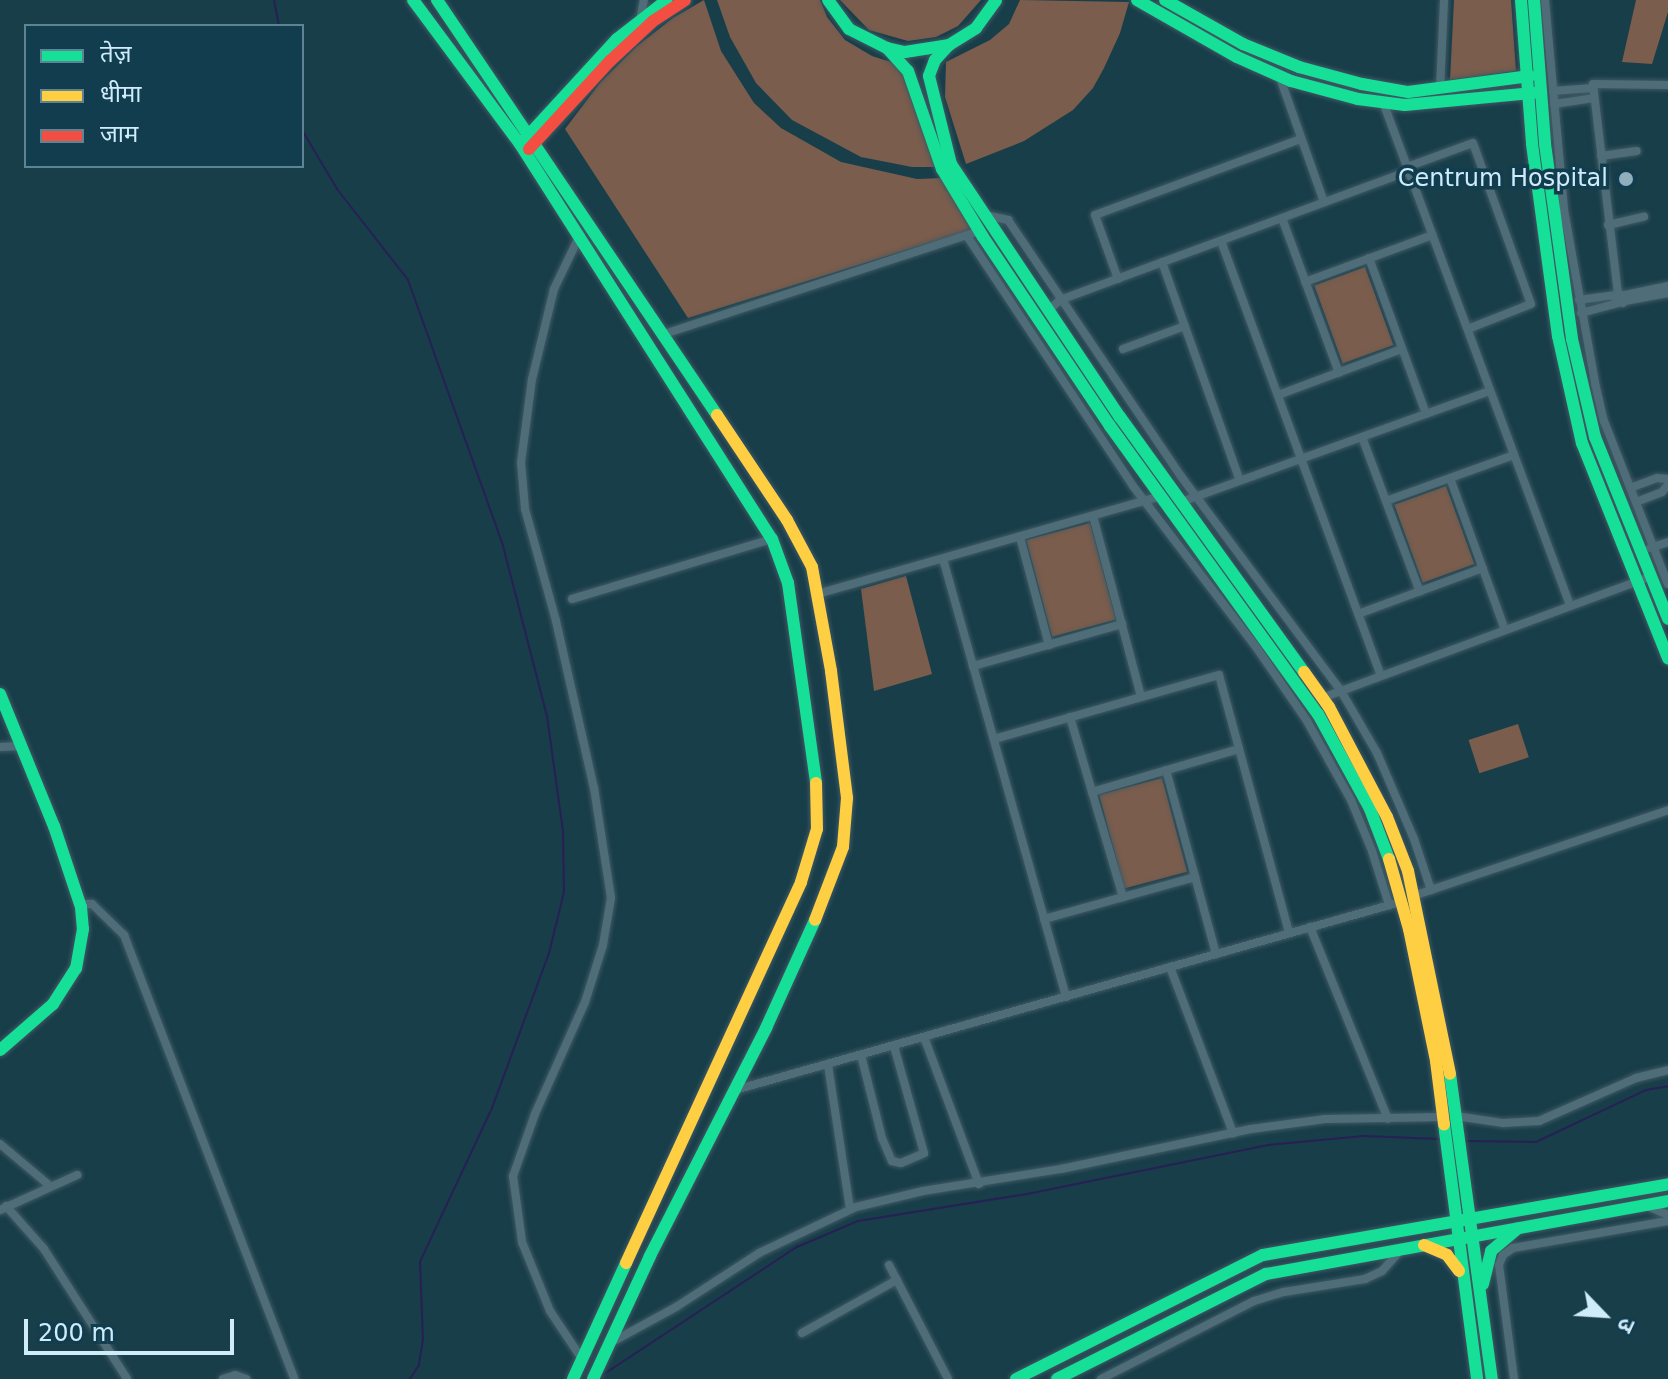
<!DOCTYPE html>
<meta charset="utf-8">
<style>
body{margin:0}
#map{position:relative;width:1668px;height:1379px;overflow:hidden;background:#183e4a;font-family:"DejaVu Sans","Noto Sans Devanagari",sans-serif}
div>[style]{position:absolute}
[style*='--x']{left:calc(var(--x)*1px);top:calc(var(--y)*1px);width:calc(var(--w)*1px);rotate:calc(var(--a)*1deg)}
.green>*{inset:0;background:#7a5d4d;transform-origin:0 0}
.stream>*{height:2px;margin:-1px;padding:0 1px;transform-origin:1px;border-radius:1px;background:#272055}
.roads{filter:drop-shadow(0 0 2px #3f5963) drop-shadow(0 0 2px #3f5963)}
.street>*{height:8px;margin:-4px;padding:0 4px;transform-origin:4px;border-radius:4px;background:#4f6d78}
.fast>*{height:12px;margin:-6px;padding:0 6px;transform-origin:6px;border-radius:6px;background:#16e098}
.slow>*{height:12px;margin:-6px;padding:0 6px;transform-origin:6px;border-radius:6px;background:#ffcf43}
.jam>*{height:12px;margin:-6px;padding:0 6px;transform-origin:6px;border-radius:6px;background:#f24e42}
.dots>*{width:22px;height:22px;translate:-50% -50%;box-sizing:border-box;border:4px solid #123d4e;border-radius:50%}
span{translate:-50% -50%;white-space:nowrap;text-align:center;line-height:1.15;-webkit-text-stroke:7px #123d4e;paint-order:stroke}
.poi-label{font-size:24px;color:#cfecfb}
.right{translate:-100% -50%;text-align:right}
.legend{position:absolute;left:24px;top:24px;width:280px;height:144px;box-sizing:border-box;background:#123d4e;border:2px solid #5e8393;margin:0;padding:10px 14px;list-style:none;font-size:24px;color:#cfecfb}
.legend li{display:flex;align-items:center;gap:16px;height:40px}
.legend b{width:40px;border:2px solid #5e8393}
.north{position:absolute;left:1564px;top:1275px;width:80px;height:80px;-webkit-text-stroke:6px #123d4e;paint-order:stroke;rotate:115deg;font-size:22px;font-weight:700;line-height:32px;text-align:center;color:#cfecfb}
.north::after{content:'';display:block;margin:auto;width:28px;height:36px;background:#cfecfb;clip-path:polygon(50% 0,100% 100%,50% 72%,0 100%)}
.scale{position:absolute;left:24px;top:1319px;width:210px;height:36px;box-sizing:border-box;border:4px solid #cfecfb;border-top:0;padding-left:10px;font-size:24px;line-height:28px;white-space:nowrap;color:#cfecfb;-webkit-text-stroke:6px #123d4e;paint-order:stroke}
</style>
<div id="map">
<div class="green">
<div style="clip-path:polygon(704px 0,721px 51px,754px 103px,781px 128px,841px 162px,917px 179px,943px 178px,974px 229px,688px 318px,565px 129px,600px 83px,636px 47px,673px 18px)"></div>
<div style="clip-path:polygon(717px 0,820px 0,827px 17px,845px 40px,872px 56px,894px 63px,904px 72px,937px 167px,912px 167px,861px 157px,792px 120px,756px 83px,730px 37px)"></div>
<div style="clip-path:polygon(840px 0,981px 0,958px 26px,936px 37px,908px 41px,869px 30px)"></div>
<div style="clip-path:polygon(1020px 0,1129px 2px,1120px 33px,1104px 68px,1093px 88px,1073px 110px,1024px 141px,966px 164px,945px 97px,946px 62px,990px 40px,1009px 24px)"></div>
<div style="clip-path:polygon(1454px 0,1511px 0,1516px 71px,1450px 80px)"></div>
<div style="clip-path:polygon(1636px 0,1668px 0,1668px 12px,1652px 64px,1622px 62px)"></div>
<div style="left:1365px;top:267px;width:83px;height:54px;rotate:70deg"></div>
<div style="left:1446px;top:486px;width:83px;height:55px;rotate:70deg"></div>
<div style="left:1090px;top:523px;width:100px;height:66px;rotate:75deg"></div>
<div style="clip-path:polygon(906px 576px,932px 674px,874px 691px,861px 589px)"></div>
<div style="left:1518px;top:724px;width:35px;height:52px;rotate:72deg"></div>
<div style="left:1162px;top:778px;width:97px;height:65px;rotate:75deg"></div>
</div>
<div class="stream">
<div style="--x:274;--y:0;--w:26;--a:79"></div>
<div style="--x:302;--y:130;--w:69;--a:59.3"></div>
<div style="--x:337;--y:189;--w:115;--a:52"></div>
<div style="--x:408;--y:280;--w:282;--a:70.3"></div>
<div style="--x:503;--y:546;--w:176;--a:75.5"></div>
<div style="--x:547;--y:716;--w:116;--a:82.1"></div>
<div style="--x:563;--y:831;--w:61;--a:89.1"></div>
<div style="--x:564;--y:892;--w:63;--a:103.8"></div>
<div style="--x:549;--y:953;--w:165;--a:110.2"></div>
<div style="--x:492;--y:1108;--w:170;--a:115.1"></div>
<div style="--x:420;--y:1262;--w:77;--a:87.8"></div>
<div style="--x:423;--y:1339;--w:26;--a:99"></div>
<div style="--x:419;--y:1365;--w:17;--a:123"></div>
<div style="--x:1465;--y:1141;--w:71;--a:0.8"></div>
<div style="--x:1536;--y:1142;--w:122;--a:-25.3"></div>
<div style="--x:1646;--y:1090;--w:22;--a:-10"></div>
<div style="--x:601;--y:1376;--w:235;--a:-33.4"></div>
<div style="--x:797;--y:1247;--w:66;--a:-23.1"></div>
<div style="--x:858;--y:1221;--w:171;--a:-9.1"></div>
<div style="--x:1027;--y:1194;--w:246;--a:-11.5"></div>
<div style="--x:1268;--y:1145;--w:96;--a:-5.4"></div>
<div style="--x:1364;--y:1136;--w:75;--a:2.3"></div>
</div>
<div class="roads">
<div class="street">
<div style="--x:1545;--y:0;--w:211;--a:84.8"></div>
<div style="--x:1564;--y:210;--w:176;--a:79.8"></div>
<div style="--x:1595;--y:383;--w:39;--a:77"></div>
<div style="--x:1604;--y:421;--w:175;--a:68.6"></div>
<div style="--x:640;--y:20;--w:20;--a:-79"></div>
<div style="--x:1279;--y:75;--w:135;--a:70.5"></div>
<div style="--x:1440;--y:89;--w:89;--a:-87.4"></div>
<div style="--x:1553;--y:91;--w:40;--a:-4.3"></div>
<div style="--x:1383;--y:102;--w:537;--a:69.61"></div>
<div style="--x:1554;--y:104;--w:40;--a:-8.5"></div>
<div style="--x:1601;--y:156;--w:36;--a:-8"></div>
<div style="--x:1407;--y:167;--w:70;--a:-20"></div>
<div style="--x:1473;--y:143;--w:171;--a:70.2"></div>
<div style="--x:1531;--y:304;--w:68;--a:158.4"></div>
<div style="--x:985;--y:215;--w:24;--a:12"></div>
<div style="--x:1008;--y:220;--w:308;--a:56"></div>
<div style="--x:1180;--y:475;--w:269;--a:53.3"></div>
<div style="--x:1341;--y:691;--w:72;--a:59.9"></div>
<div style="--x:1377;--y:753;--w:94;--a:66.7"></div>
<div style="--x:1414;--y:839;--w:54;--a:71.6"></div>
<div style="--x:1282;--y:218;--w:165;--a:69.8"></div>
<div style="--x:1608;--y:225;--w:37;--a:-13"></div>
<div style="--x:967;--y:236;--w:300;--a:56.4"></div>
<div style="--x:1133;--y:486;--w:203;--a:52.6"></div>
<div style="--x:1256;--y:647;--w:90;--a:55.4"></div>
<div style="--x:1307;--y:721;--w:90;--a:60.9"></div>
<div style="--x:1351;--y:800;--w:55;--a:67.6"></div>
<div style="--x:1372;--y:851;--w:57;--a:72.5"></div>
<div style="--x:579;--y:237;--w:58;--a:115.7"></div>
<div style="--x:554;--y:289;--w:93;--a:103.7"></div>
<div style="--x:532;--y:379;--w:84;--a:97.5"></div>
<div style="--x:521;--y:462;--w:47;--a:85.1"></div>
<div style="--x:525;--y:509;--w:116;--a:74.5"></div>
<div style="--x:556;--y:621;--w:171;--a:77.2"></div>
<div style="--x:594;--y:788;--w:111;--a:81.2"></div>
<div style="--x:611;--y:898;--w:48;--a:99.7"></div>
<div style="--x:603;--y:945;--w:60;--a:107.5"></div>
<div style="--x:585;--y:1002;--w:123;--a:114.1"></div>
<div style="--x:535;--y:1114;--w:66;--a:109.5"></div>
<div style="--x:513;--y:1176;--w:67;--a:82.2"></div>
<div style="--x:522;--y:1242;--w:74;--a:67.9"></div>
<div style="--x:550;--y:1311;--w:58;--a:56.3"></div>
<div style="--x:1221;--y:241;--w:463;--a:69.8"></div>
<div style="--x:1369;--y:258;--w:166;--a:69.9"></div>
<div style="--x:1162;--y:262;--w:232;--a:70.4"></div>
<div style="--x:1118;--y:279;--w:68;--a:-109.8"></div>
<div style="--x:1095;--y:215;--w:220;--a:-20.3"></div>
<div style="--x:1305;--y:282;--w:136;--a:-20.2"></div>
<div style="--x:1618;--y:294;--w:7;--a:16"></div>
<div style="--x:1625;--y:296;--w:7;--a:106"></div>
<div style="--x:1623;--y:303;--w:9;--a:-148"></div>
<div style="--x:1615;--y:298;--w:5;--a:-53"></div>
<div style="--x:1618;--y:294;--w:211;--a:-96.8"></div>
<div style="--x:1593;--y:84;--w:75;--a:0.8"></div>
<div style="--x:1625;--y:295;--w:44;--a:-11.8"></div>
<div style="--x:1579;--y:300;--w:37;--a:-8"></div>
<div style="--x:1625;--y:301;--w:44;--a:-10.5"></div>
<div style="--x:1050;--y:309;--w:13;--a:-42"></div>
<div style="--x:1060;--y:300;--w:372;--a:-20.3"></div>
<div style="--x:1581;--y:313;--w:38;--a:-15"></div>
<div style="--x:661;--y:335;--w:335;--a:-18.1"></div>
<div style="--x:1123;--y:349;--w:66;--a:-20.4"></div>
<div style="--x:1278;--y:395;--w:132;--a:-20.4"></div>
<div style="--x:1362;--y:437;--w:165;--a:69.5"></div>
<div style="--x:1450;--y:478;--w:162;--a:70.1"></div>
<div style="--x:1630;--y:488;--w:29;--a:-20"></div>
<div style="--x:1657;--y:478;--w:11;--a:5"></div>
<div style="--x:1386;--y:501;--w:136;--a:-19.8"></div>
<div style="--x:1181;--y:502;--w:328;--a:-19.8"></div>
<div style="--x:1636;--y:502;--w:28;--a:-21"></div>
<div style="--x:1662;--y:492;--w:9;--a:-49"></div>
<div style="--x:1093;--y:516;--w:186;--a:75.1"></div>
<div style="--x:1020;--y:537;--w:112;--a:75"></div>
<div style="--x:1650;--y:548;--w:19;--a:-18"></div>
<div style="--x:943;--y:559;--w:455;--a:74.3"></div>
<div style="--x:817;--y:594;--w:358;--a:-15.9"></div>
<div style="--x:572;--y:599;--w:209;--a:-16.7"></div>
<div style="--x:1358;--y:614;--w:133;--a:-20.2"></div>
<div style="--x:973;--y:666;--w:155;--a:-15.7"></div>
<div style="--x:1322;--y:698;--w:351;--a:-20.3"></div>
<div style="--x:1070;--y:717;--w:188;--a:73.6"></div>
<div style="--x:994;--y:739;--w:234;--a:-15.9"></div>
<div style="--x:1219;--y:675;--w:267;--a:74.8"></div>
<div style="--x:0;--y:747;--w:21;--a:-3"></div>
<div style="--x:1166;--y:770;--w:191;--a:74.8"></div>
<div style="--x:1092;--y:792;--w:153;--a:-16.3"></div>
<div style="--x:1413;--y:896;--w:269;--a:-18.6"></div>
<div style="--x:80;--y:904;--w:12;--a:0"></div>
<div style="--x:92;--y:904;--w:45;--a:44.1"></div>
<div style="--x:124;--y:935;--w:475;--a:69"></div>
<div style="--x:1044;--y:919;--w:157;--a:-15.5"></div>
<div style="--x:1310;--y:927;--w:207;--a:67.9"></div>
<div style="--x:1170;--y:967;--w:178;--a:69.2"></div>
<div style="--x:924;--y:1037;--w:157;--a:69.5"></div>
<div style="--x:861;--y:1055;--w:86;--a:75.8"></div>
<div style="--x:882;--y:1138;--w:25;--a:67"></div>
<div style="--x:892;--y:1161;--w:9;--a:13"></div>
<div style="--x:901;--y:1163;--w:25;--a:-23"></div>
<div style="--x:924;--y:1153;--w:111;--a:-105.7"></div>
<div style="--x:828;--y:1065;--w:146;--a:81.3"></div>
<div style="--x:735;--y:1090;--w:684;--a:-15.78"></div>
<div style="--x:1456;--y:1116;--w:48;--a:8.5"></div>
<div style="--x:1503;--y:1123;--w:36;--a:-3"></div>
<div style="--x:1539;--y:1121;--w:106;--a:-23.9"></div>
<div style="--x:1636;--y:1078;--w:33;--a:-14"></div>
<div style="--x:0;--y:1144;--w:65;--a:40"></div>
<div style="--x:6;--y:1206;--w:57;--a:48.5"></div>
<div style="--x:44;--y:1249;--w:154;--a:57.4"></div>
<div style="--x:1647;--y:1206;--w:23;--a:23"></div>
<div style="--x:0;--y:1210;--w:85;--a:-24.4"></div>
<div style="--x:889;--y:1265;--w:128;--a:62.6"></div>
<div style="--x:802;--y:1333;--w:109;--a:-29.2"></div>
<div style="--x:612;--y:1342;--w:73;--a:-28.7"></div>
<div style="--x:676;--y:1307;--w:99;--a:-33"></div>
<div style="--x:759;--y:1253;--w:107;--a:-25.4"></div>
<div style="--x:856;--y:1207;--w:69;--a:-13.4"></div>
<div style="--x:923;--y:1191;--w:140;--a:-9.1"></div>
<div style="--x:1061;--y:1169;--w:194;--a:-11.9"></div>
<div style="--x:1251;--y:1129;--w:75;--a:-7.7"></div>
<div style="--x:1325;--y:1119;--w:118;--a:-1"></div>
<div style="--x:223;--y:1379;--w:13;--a:-18"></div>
<div style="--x:235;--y:1375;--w:12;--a:20"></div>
<div style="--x:1101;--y:1379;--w:172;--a:-27"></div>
<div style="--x:1254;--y:1301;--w:31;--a:-17"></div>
<div style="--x:1284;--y:1292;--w:82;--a:-9.1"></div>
<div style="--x:1365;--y:1279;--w:19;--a:-25"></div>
<div style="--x:1382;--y:1271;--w:27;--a:-48"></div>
<div style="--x:1514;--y:1379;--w:115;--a:-97.5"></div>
<div style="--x:1499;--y:1265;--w:11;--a:-68"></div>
<div style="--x:1503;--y:1255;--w:12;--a:-35"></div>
<div style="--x:1513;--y:1248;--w:157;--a:-9.9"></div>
</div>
<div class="fast">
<div style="--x:413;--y:0;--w:179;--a:53.4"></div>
<div style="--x:520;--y:144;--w:469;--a:57.5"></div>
<div style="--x:772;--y:539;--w:47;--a:70"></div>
<div style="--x:788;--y:583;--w:202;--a:82"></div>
<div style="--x:437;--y:0;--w:501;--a:55.99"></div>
<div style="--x:828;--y:0;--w:36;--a:54"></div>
<div style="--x:849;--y:29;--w:42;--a:26.6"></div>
<div style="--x:887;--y:48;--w:18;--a:13"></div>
<div style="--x:905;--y:52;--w:45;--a:-9"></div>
<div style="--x:949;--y:45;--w:32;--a:-32"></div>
<div style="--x:976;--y:28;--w:34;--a:-54"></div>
<div style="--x:1137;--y:0;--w:115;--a:29.7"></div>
<div style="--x:1237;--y:57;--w:59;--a:24"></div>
<div style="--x:1291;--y:81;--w:69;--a:15"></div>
<div style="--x:1358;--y:99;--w:47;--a:7.3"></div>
<div style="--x:1405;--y:105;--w:129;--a:-5.4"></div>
<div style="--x:1165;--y:0;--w:90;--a:29.4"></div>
<div style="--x:1243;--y:44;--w:61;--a:22.3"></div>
<div style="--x:1299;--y:67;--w:65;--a:15.1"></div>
<div style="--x:1362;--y:84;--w:47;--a:9.9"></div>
<div style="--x:1408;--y:92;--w:123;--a:-7.5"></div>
<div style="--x:1521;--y:0;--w:144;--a:85.6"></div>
<div style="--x:1532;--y:144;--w:194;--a:82.3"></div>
<div style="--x:1558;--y:336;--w:110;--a:77.4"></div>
<div style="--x:1582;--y:443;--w:232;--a:68.2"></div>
<div style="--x:1534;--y:0;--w:144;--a:85.6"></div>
<div style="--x:1545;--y:144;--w:197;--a:82.1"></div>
<div style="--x:1572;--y:339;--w:101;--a:76.8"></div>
<div style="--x:1595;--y:437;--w:196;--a:68.1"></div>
<div style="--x:949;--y:45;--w:21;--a:133"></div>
<div style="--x:935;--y:60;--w:17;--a:111"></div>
<div style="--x:929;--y:76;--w:91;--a:76"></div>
<div style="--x:951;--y:164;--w:304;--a:56.3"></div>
<div style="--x:1120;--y:417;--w:314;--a:54.2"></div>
<div style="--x:887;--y:48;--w:31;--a:48"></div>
<div style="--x:908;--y:71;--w:104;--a:70.9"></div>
<div style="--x:942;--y:169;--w:79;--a:58.9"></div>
<div style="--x:983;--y:237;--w:228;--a:56.1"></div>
<div style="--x:1110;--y:426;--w:355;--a:54.2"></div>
<div style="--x:1318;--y:714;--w:108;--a:61.3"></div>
<div style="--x:1370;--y:809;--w:53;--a:69.2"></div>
<div style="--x:525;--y:139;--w:136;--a:-47.4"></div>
<div style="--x:617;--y:39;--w:63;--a:-38"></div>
<div style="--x:0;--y:694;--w:143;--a:67.8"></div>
<div style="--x:54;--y:826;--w:85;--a:71.6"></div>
<div style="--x:81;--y:907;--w:22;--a:85"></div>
<div style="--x:83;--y:929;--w:40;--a:100"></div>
<div style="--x:76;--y:968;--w:43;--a:122.6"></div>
<div style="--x:53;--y:1004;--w:70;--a:139"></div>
<div style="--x:1450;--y:1074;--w:308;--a:82.2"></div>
<div style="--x:1444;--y:1124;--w:257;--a:82.6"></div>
<div style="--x:1483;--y:1284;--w:34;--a:-76"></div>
<div style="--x:1491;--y:1251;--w:35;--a:-40"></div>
<div style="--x:573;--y:1379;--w:128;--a:-65.4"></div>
<div style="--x:593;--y:1379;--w:136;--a:-65.1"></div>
<div style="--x:650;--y:1256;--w:256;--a:-63"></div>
<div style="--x:766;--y:1028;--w:119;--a:-65.6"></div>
<div style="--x:1016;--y:1379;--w:276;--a:-26.7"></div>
<div style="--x:1263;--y:1255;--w:411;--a:-9.9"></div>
<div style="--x:1057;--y:1379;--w:234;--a:-26.7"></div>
<div style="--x:1266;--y:1274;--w:409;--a:-10.3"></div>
</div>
<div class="slow">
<div style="--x:717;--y:415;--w:126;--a:56.3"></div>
<div style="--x:787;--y:520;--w:53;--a:62"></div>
<div style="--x:812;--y:567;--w:106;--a:79.6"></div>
<div style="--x:831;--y:671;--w:128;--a:82.8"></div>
<div style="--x:847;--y:798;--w:49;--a:94.7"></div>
<div style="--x:843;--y:847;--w:78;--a:111"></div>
<div style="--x:1304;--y:672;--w:43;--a:54.5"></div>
<div style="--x:1329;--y:707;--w:124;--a:62.2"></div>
<div style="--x:1387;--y:817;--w:58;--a:68.7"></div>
<div style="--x:1408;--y:871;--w:207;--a:78.3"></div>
<div style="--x:1389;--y:859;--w:73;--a:74.1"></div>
<div style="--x:1409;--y:929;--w:135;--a:78.4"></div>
<div style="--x:1436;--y:1061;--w:64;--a:82.8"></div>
<div style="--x:1424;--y:1245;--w:25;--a:23"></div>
<div style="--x:1447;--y:1255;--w:20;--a:53"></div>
<div style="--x:626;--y:1263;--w:419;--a:-65.3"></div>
<div style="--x:801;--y:882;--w:55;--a:-73.2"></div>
<div style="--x:817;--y:829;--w:46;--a:-91.2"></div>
</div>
<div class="jam">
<div style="--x:529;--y:149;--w:120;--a:-47.4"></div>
<div style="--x:610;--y:61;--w:59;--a:-42.9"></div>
<div style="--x:653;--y:21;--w:38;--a:-33"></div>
</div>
</div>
<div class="dots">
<div style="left:1626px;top:179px;background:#8fafbd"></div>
</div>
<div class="poi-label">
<span class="right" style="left:1608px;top:179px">Centrum Hospital</span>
</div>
<ul class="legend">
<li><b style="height:10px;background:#16e098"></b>तेज़</li>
<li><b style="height:10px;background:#ffcf43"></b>धीमा</li>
<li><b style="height:10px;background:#f24e42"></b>जाम</li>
</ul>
<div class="north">उ</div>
<div class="scale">200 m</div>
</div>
